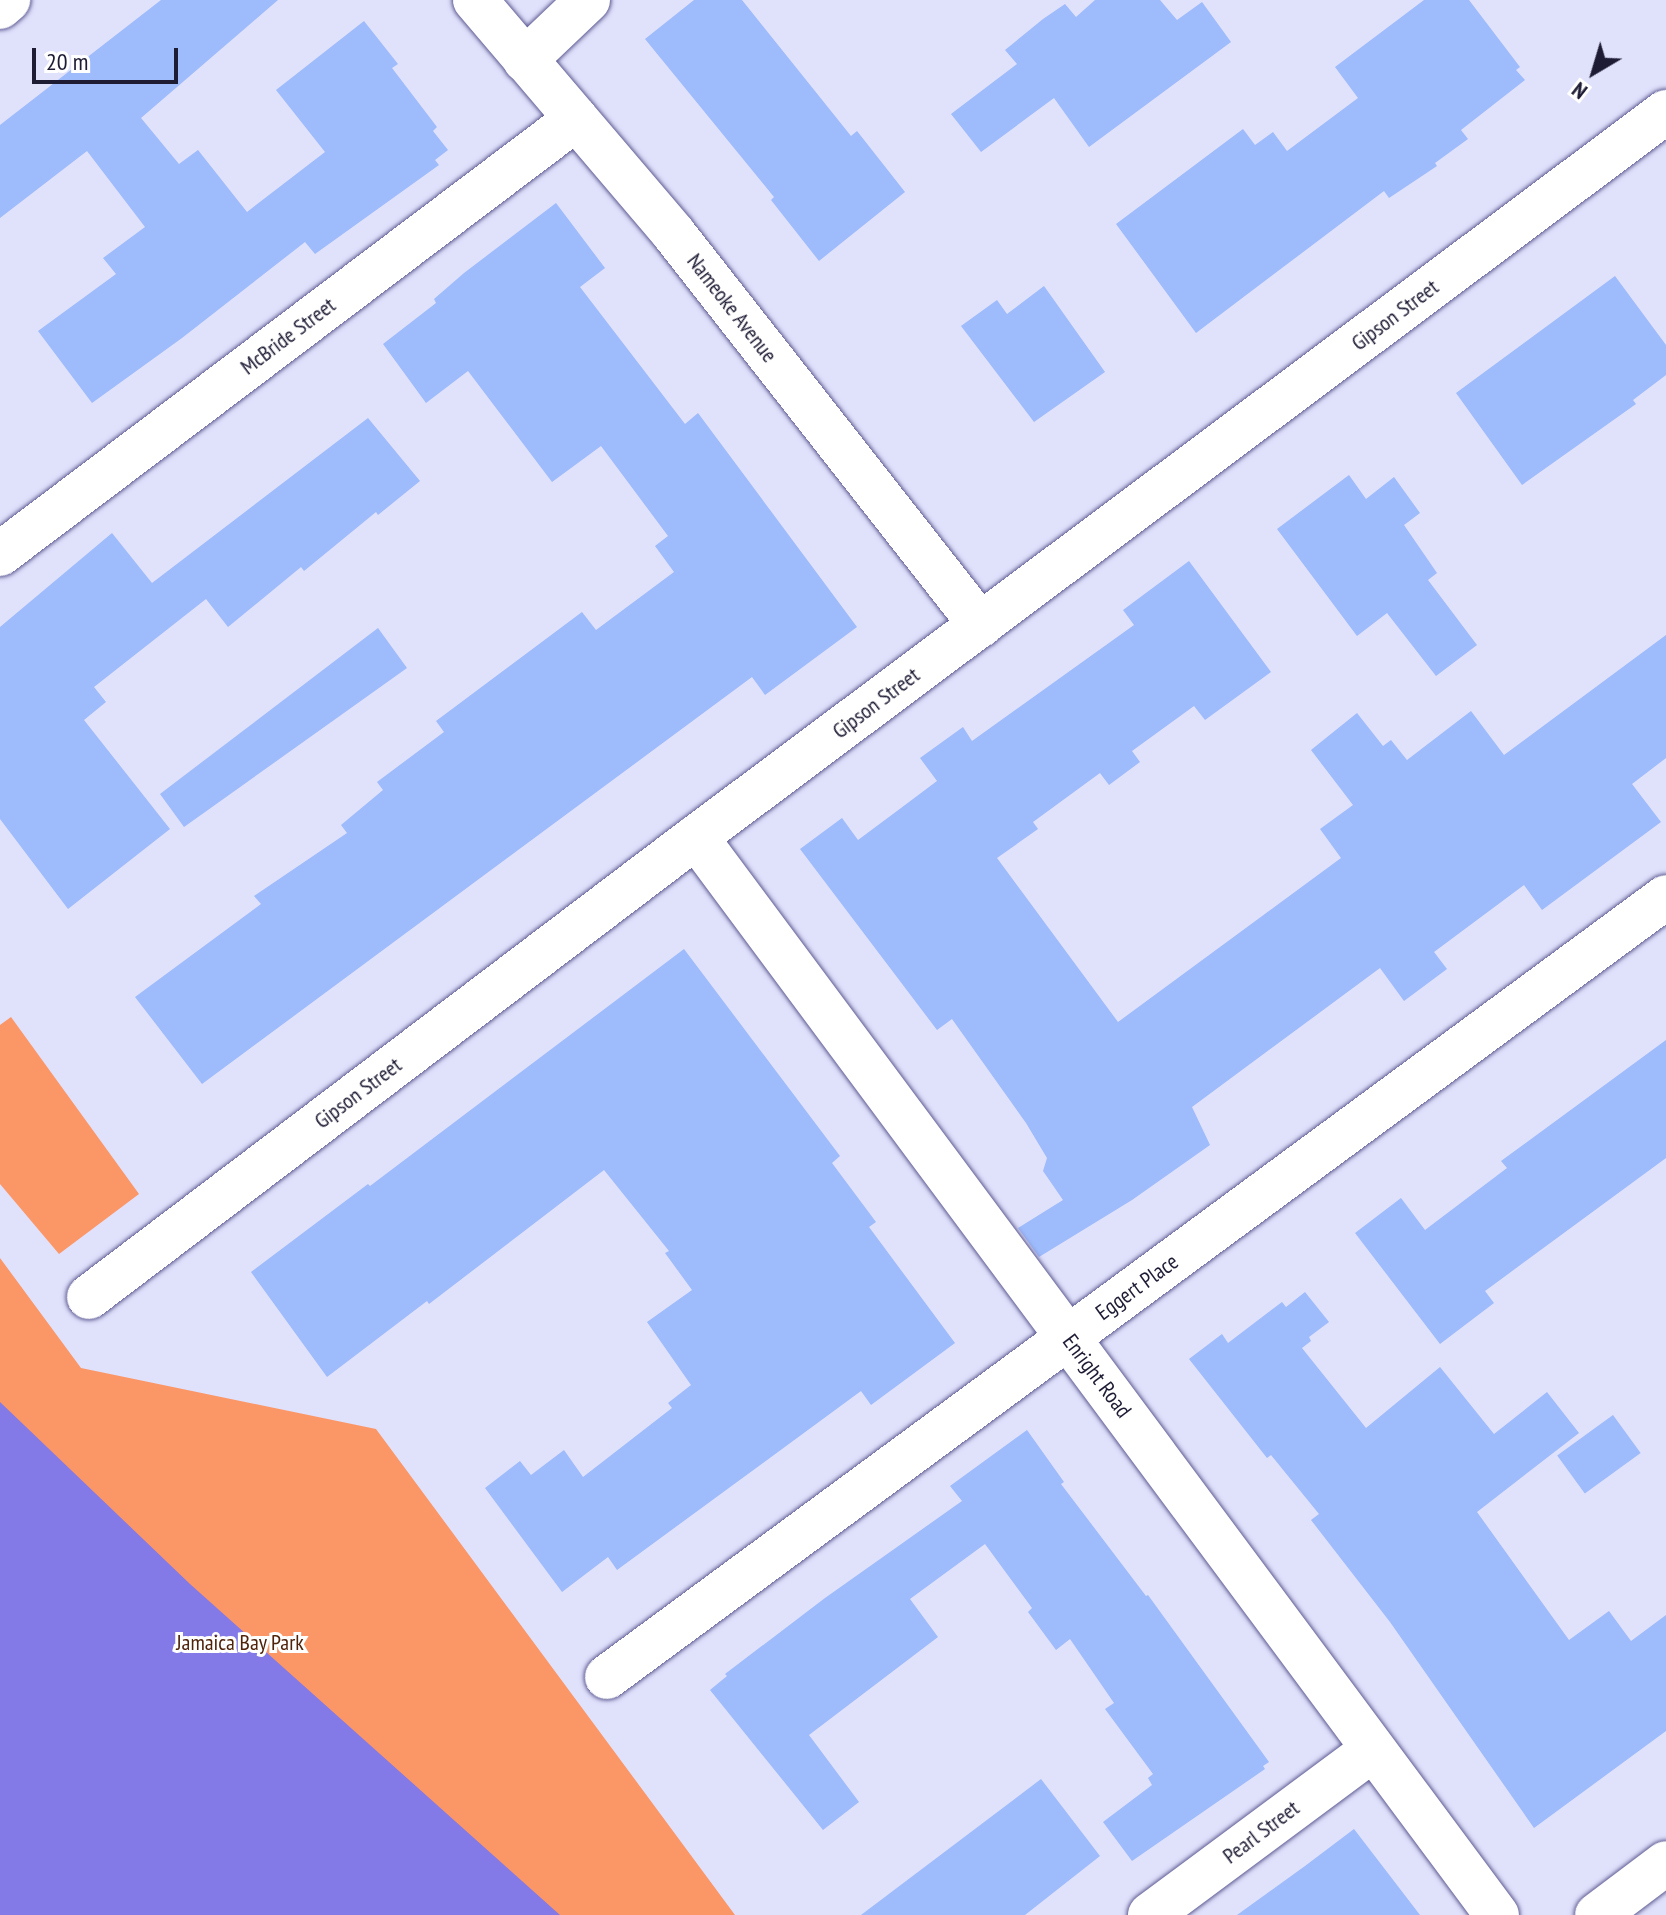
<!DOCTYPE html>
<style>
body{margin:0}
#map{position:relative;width:1666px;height:1915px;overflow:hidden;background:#e0e1fb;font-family:"PT Sans Narrow",sans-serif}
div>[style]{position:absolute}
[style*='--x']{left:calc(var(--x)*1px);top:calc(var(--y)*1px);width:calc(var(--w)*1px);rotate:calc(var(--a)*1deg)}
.green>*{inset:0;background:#fb9667}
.water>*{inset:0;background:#8379e7}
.building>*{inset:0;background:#9ebbfb;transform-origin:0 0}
.roads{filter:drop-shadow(0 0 2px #5e5b93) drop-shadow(0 0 2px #5e5b93)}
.street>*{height:44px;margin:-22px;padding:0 22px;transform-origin:22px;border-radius:22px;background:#fff}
span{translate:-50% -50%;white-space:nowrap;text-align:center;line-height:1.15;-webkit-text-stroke:6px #fff;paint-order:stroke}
.street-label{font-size:22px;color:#1e1c34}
.park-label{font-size:22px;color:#4f220a}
.north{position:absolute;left:1554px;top:32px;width:80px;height:80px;-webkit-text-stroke:6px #fff;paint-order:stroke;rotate:218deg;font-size:22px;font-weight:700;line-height:32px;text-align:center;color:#1e1c34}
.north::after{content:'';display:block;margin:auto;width:28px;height:36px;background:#1e1c34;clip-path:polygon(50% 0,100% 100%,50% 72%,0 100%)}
.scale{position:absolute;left:32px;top:48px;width:146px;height:36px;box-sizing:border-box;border:4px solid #1e1c34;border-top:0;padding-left:10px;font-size:24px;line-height:28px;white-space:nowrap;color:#1e1c34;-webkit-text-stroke:6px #fff;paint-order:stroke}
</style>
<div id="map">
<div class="green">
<div style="clip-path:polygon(11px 1017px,139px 1194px,59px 1254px,0 1184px,0 1025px)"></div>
<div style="clip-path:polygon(0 1258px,81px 1368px,376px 1429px,735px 1915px,171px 1915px,0 1735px)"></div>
</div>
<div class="water">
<div style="clip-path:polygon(0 1402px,190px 1584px,560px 1915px,0 1915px)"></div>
</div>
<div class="building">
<div style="clip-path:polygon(161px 0,278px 0,141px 118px,179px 164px,198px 150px,247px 212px,325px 152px,276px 90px,364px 21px,398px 64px,392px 68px,437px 127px,433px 131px,448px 150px,435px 160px,439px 165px,315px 254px,305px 242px,182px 338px,92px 403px,38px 331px,116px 274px,103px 258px,145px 227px,87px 151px,0 218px,0 125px)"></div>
<div style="clip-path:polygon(694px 0,742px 0,851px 136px,857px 131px,905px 192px,819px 261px,771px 200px,774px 197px,645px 39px)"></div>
<div style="clip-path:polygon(1095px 0,1160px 0,1177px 20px,1202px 2px,1231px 42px,1089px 147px,1054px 98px,981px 152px,951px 114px,1017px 64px,1005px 50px,1043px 19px,1065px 4px,1076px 17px)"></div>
<div style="clip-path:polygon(1424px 0,1469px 0,1520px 67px,1516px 70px,1525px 80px,1461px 130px,1468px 139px,1435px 163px,1437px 166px,1389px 198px,1384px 191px,1196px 333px,1116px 224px,1243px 129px,1255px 145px,1273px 132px,1287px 151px,1358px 98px,1335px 67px)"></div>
<div style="clip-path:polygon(556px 203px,605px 268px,580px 287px,685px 424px,698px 413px,857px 627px,765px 695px,752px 677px,202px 1084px,135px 997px,261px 904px,254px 896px,347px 833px,341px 825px,383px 790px,377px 782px,444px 732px,436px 721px,582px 612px,596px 630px,674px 572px,655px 546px,668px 536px,601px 446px,552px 482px,468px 371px,426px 403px,383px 344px,436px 303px,434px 299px,464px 273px)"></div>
<div style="clip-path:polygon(1615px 276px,1666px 345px,1666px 375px,1633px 400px,1636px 404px,1522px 485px,1456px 393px)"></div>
<div style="clip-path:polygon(1044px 286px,1105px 372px,1034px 422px,961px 326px,997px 300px,1007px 314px)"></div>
<div style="clip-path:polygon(368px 418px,420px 481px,378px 515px,376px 512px,304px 571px,301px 567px,228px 627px,206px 599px,94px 687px,106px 702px,84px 720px,170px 829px,68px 909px,0 819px,0 627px,112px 533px,152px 583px)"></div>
<div style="clip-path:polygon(1349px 475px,1366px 499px,1394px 477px,1420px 513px,1404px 525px,1437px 573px,1428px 580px,1477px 645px,1436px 676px,1387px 613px,1357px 636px,1277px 529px)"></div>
<div style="clip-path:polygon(1189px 561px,1271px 672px,1205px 720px,1194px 706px,1132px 751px,1140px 762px,1109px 785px,1100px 773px,1033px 822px,1038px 829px,997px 858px,1118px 1022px,1341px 858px,1320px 829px,1353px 805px,1311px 750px,1357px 713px,1383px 746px,1391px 740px,1407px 760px,1471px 711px,1504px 755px,1666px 635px,1666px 758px,1632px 784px,1661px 822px,1542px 910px,1524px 885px,1434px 952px,1447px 969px,1404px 1001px,1380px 968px,1192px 1107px,1210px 1145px,1132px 1200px,1039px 1257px,1018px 1228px,1063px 1200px,1043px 1171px,1047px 1158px,1026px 1123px,952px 1019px,937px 1030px,800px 849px,842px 818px,858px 840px,897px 811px,937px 781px,920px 758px,963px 727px,972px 741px,1134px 625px,1123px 610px)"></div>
<div style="clip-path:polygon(378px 628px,407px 668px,184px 827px,160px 794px)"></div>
<div style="clip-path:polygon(684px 949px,840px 1156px,832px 1163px,876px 1222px,869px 1227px,955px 1343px,871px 1405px,861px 1391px,617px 1570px,608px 1557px,562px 1592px,485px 1488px,520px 1461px,531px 1475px,564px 1450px,583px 1477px,672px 1408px,668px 1403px,691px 1385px,647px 1322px,692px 1290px,665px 1253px,669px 1251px,604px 1170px,429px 1304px,427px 1301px,327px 1377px,251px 1272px,368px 1184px,370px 1186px)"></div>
<div style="clip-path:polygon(1666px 1040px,1666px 1158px,1485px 1291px,1494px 1303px,1440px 1344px,1355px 1233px,1401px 1198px,1425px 1230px,1507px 1168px,1501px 1161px)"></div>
<div style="clip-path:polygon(1305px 1292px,1329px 1322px,1309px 1337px,1311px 1341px,1302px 1348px,1366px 1428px,1440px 1367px,1494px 1434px,1547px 1392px,1579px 1433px,1477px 1512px,1569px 1640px,1609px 1611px,1631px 1641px,1666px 1615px,1666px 1731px,1534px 1828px,1390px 1622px,1311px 1520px,1319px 1514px,1271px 1455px,1267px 1458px,1189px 1359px,1222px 1334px,1228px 1343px,1282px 1302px,1286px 1307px)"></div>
<div style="left:1613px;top:1415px;width:47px;height:69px;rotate:54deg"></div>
<div style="clip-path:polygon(1027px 1430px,1064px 1482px,1061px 1484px,1146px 1596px,1148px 1595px,1269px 1762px,1263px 1766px,1265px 1769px,1132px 1861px,1103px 1822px,1152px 1785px,1148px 1778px,1153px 1774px,1105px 1709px,1114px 1703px,1070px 1639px,1056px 1650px,1028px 1612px,1032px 1608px,985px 1544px,910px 1599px,938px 1637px,809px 1735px,859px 1802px,823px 1830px,710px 1690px,727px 1676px,725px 1674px,825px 1598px,962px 1501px,950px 1486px)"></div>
<div style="clip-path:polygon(1041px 1779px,1100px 1856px,1025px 1915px,861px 1915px)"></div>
<div style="clip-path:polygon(1354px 1829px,1420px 1915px,1237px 1915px,1305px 1866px)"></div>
</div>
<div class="roads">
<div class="street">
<div style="--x:475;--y:0;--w:307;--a:49.6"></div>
<div style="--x:674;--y:234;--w:497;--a:51.9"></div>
<div style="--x:0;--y:7;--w:11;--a:-41"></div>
<div style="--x:525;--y:60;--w:87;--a:-43.6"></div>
<div style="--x:0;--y:554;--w:722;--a:-37.06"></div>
<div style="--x:696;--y:837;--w:1343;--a:53.39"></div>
<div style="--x:89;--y:1297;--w:762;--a:-37.16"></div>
<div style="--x:696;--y:837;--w:1211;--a:-36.78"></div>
<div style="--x:607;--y:1677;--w:1315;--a:-36.37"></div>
<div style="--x:1150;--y:1915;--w:277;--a:-36.6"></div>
<div style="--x:1597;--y:1915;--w:86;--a:-37"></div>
</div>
</div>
<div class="street-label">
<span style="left:732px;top:308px;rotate:52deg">Nameoke Avenue</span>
<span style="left:1395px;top:315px;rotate:-37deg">Gipson Street</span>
<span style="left:288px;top:336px;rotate:-37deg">McBride Street</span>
<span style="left:876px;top:703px;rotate:-37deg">Gipson Street</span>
<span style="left:358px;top:1093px;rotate:-37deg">Gipson Street</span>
<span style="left:1137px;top:1287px;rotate:-36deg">Eggert Place</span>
<span style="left:1097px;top:1376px;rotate:53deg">Enright Road</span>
<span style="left:1261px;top:1832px;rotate:-37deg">Pearl Street</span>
</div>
<div class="park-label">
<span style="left:240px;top:1643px">Jamaica Bay Park</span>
</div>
<div class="north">N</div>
<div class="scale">20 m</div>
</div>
